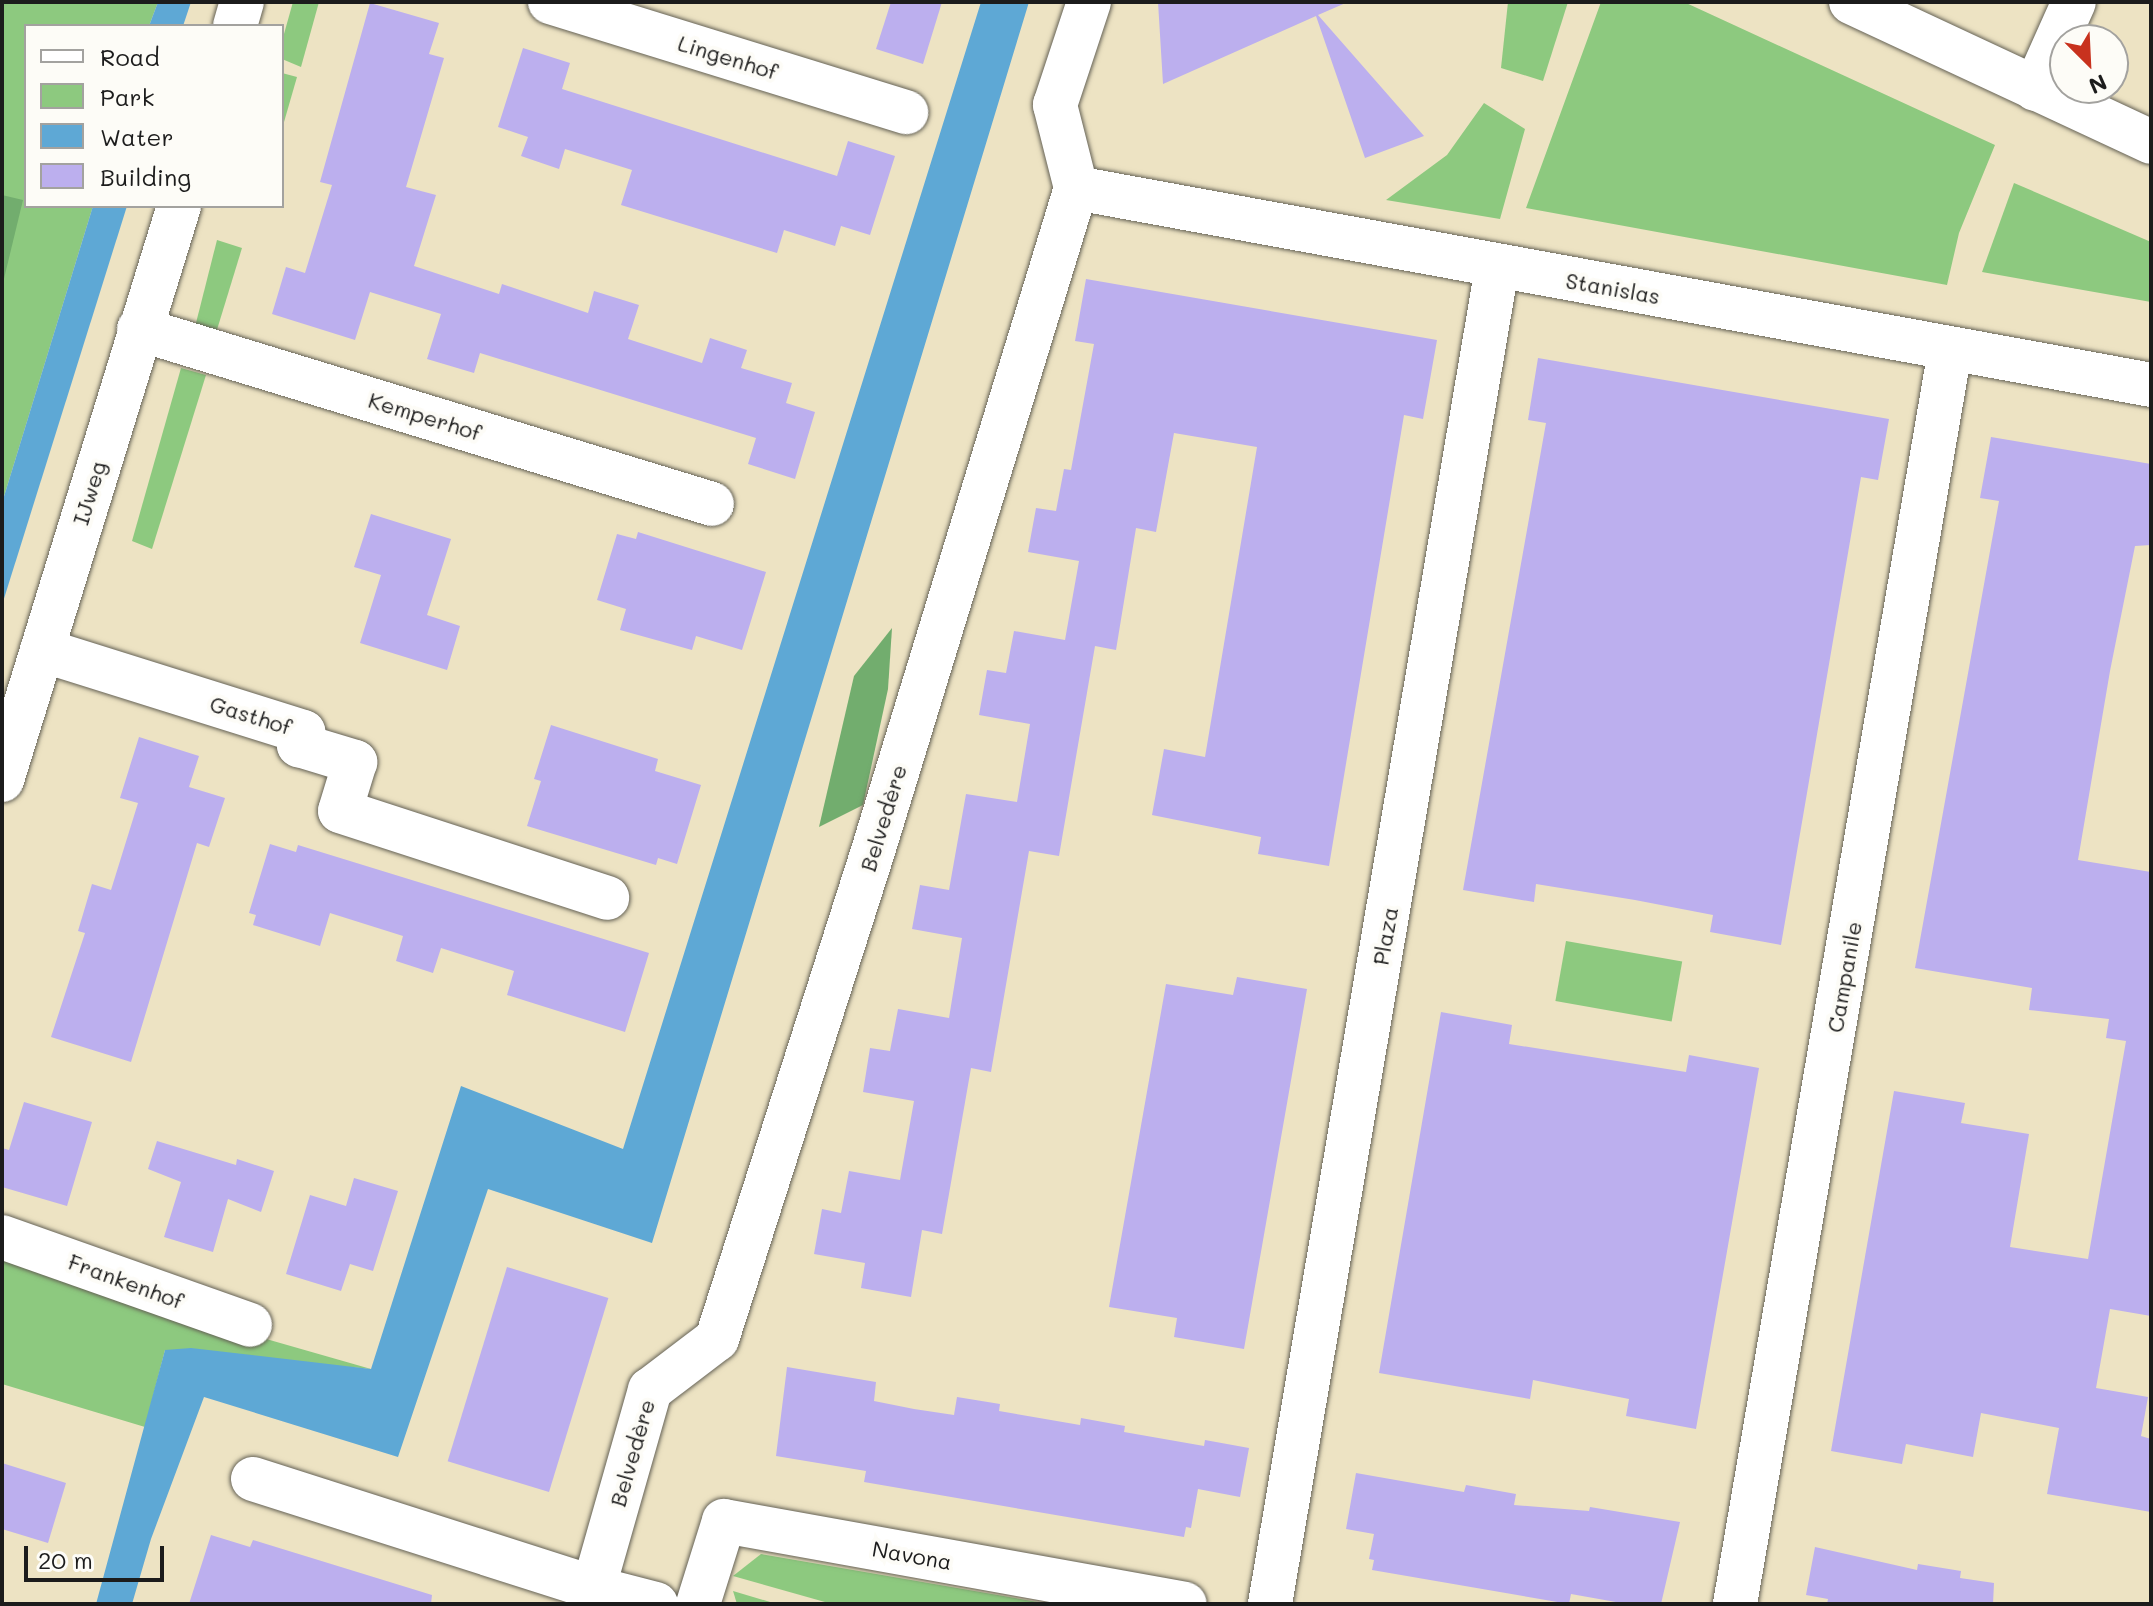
<!DOCTYPE html>
<meta charset="utf-8">
<style>
body{margin:0}
#map{position:relative;width:2153px;height:1606px;overflow:hidden;background:#ede3c3;font-family:Mali,sans-serif}
div>[style]{position:absolute}
[style*='--x']{left:calc(var(--x)*1px);top:calc(var(--y)*1px);width:calc(var(--w)*1px);rotate:calc(var(--a)*1deg)}
.green>*{inset:0;background:#8dc97f;transform-origin:0 0}
.forest>*{inset:0;background:#72ad6e}
.water>*{inset:0;background:#5ea8d5}
.building>*{inset:0;background:#bcafee;transform-origin:0 0}
.roads{filter:drop-shadow(0 0 2px #656256) drop-shadow(0 0 2px #656256)}
.minor>*{height:44px;margin:-22px;padding:0 22px;transform-origin:22px;border-radius:22px;background:#fff}
span{translate:-50% -50%;white-space:nowrap;text-align:center;line-height:1.15;-webkit-text-stroke:8px #fdfcf7;paint-order:stroke}
.street-label{font-size:22px;color:#1c1c1c}
.frame{position:absolute;inset:0;border:4px solid #1c1c1c;pointer-events:none}
.legend{position:absolute;left:24px;top:24px;width:260px;height:184px;box-sizing:border-box;background:#fdfcf7;border:2px solid #a3a29f;margin:0;padding:10px 14px;list-style:none;font-size:24px;color:#1c1c1c}
.legend li{display:flex;align-items:center;gap:16px;height:40px}
.legend b{width:40px;border:2px solid #a3a29f}
.north{position:absolute;left:2049px;top:24px;width:80px;height:80px;box-sizing:border-box;background:#fdfcf7;border:2px solid #a3a29f;border-radius:50%;rotate:156deg;font-size:22px;font-weight:700;line-height:32px;text-align:center;color:#1c1c1c}
.north::after{content:'';display:block;margin:auto;width:28px;height:36px;background:#c8321e;clip-path:polygon(50% 0,100% 100%,50% 72%,0 100%)}
.scale{position:absolute;left:24px;top:1546px;width:140px;height:36px;box-sizing:border-box;border:4px solid #1c1c1c;border-top:0;padding-left:10px;font-size:24px;line-height:28px;white-space:nowrap;color:#1c1c1c;-webkit-text-stroke:6px #fdfcf7;paint-order:stroke}
</style>
<div id="map">
<div class="green">
<div style="clip-path:polygon(2px 2px,158px 2px,149px 26px,26px 26px,26px 206px,93px 206px,2px 503px)"></div>
<div style="clip-path:polygon(293px 2px,319px 2px,301px 67px,282px 59px,282px 41px)"></div>
<div style="clip-path:polygon(1508px 2px,1568px 2px,1543px 81px,1501px 68px)"></div>
<div style="clip-path:polygon(1601px 2px,1684px 2px,1995px 145px,1959px 233px,1947px 285px,1526px 208px)"></div>
<div style="clip-path:polygon(282px 73px,297px 77px,282px 129px)"></div>
<div style="clip-path:polygon(1484px 103px,1525px 129px,1500px 219px,1386px 200px,1447px 155px)"></div>
<div style="clip-path:polygon(2014px 183px,2151px 242px,2151px 302px,1982px 272px)"></div>
<div style="clip-path:polygon(217px 240px,242px 248px,216px 333px,195px 327px)"></div>
<div style="clip-path:polygon(181px 368px,206px 375px,152px 549px,132px 541px)"></div>
<div style="left:1566px;top:941px;width:118px;height:61px;rotate:10deg"></div>
<div style="clip-path:polygon(2px 1254px,154px 1307px,371px 1369px,165px 1350px,145px 1427px,2px 1384px)"></div>
<div style="clip-path:polygon(761px 1554px,1049px 1604px,832px 1604px,733px 1576px)"></div>
<div style="clip-path:polygon(733px 1591px,777px 1604px,737px 1604px)"></div>
</div>
<div class="forest">
<div style="clip-path:polygon(2px 195px,23px 200px,2px 287px)"></div>
<div style="clip-path:polygon(892px 628px,888px 689px,863px 805px,819px 827px,854px 676px)"></div>
</div>
<div class="water">
<div style="clip-path:polygon(158px 2px,191px 2px,183px 26px,149px 26px)"></div>
<div style="clip-path:polygon(981px 2px,1029px 2px,652px 1243px,488px 1189px,398px 1457px,204px 1397px,151px 1539px,132px 1604px,96px 1604px,165px 1350px,191px 1348px,371px 1369px,461px 1086px,623px 1149px)"></div>
<div style="clip-path:polygon(93px 206px,127px 206px,2px 605px,2px 503px)"></div>
</div>
<div class="building">
<div style="clip-path:polygon(891px 2px,942px 2px,923px 64px,876px 49px)"></div>
<div style="clip-path:polygon(1158px 2px,1348px 2px,1318px 15px,1424px 136px,1365px 158px,1316px 16px,1163px 84px)"></div>
<div style="clip-path:polygon(370px 3px,439px 23px,429px 54px,444px 58px,406px 187px,436px 195px,414px 266px,499px 294px,502px 284px,588px 313px,594px 291px,639px 305px,628px 339px,702px 363px,710px 338px,747px 350px,741px 368px,792px 383px,786px 403px,815px 412px,795px 479px,748px 464px,756px 438px,480px 353px,474px 373px,427px 359px,441px 314px,370px 292px,355px 340px,272px 314px,286px 267px,305px 273px,332px 185px,320px 182px)"></div>
<div style="clip-path:polygon(523px 48px,570px 63px,562px 89px,837px 176px,848px 141px,895px 156px,870px 235px,841px 226px,835px 246px,784px 230px,777px 253px,621px 205px,632px 170px,565px 149px,559px 169px,521px 156px,528px 137px,498px 127px)"></div>
<div style="clip-path:polygon(1086px 279px,1437px 340px,1423px 419px,1404px 415px,1329px 866px,1258px 854px,1261px 837px,1152px 815px,1164px 749px,1205px 757px,1257px 447px,1174px 433px,1156px 532px,1136px 528px,1116px 650px,1095px 646px,1059px 856px,1029px 851px,991px 1072px,971px 1068px,942px 1234px,922px 1230px,911px 1297px,861px 1288px,865px 1263px,814px 1254px,822px 1209px,841px 1213px,849px 1171px,900px 1180px,914px 1101px,863px 1092px,870px 1048px,890px 1051px,898px 1009px,949px 1018px,962px 938px,912px 929px,920px 885px,949px 890px,966px 794px,1017px 802px,1030px 724px,979px 715px,987px 670px,1006px 673px,1014px 631px,1065px 640px,1079px 561px,1028px 552px,1036px 508px,1056px 511px,1064px 469px,1071px 470px,1094px 344px,1075px 341px)"></div>
<div style="clip-path:polygon(1538px 358px,1889px 419px,1878px 480px,1861px 477px,1781px 945px,1710px 932px,1713px 915px,1635px 900px,1536px 884px,1534px 902px,1463px 890px,1546px 423px,1528px 420px)"></div>
<div style="clip-path:polygon(1991px 437px,2151px 464px,2151px 545px,2135px 546px,2110px 671px,2078px 860px,2151px 872px,2151px 1316px,2110px 1309px,2096px 1388px,2148px 1397px,2141px 1436px,2151px 1439px,2151px 1512px,2047px 1494px,2059px 1428px,1981px 1413px,1973px 1457px,1906px 1444px,1902px 1464px,1831px 1451px,1894px 1091px,1965px 1103px,1961px 1123px,2029px 1134px,2010px 1247px,2088px 1259px,2126px 1041px,2106px 1038px,2109px 1019px,2029px 1010px,2032px 988px,1915px 968px,1999px 501px,1980px 498px)"></div>
<div style="clip-path:polygon(371px 514px,451px 539px,427px 615px,460px 626px,447px 670px,360px 643px,381px 575px,354px 567px)"></div>
<div style="clip-path:polygon(638px 532px,766px 572px,742px 650px,696px 636px,692px 650px,620px 630px,626px 609px,597px 600px,617px 534px,636px 539px)"></div>
<div style="clip-path:polygon(551px 725px,658px 759px,655px 771px,701px 785px,677px 864px,658px 858px,656px 865px,527px 826px,541px 781px,534px 779px)"></div>
<div style="clip-path:polygon(139px 737px,199px 756px,189px 787px,225px 798px,209px 847px,197px 843px,131px 1062px,51px 1037px,85px 933px,78px 931px,92px 884px,111px 890px,138px 803px,120px 798px)"></div>
<div style="clip-path:polygon(270px 844px,296px 852px,298px 845px,649px 953px,625px 1032px,507px 995px,514px 971px,441px 948px,433px 973px,396px 961px,403px 936px,330px 913px,320px 946px,253px 925px,256px 915px,249px 913px)"></div>
<div style="clip-path:polygon(1237px 977px,1307px 989px,1244px 1349px,1174px 1337px,1177px 1318px,1109px 1307px,1166px 984px,1233px 995px)"></div>
<div style="clip-path:polygon(1441px 1012px,1512px 1025px,1509px 1044px,1686px 1072px,1689px 1055px,1759px 1068px,1696px 1429px,1626px 1416px,1629px 1399px,1533px 1380px,1530px 1399px,1379px 1373px)"></div>
<div style="clip-path:polygon(24px 1102px,92px 1122px,67px 1206px,2px 1187px,2px 1148px,9px 1150px)"></div>
<div style="clip-path:polygon(157px 1141px,236px 1165px,237px 1159px,274px 1171px,261px 1212px,228px 1199px,213px 1252px,164px 1237px,181px 1182px,148px 1169px)"></div>
<div style="clip-path:polygon(354px 1178px,398px 1191px,373px 1271px,350px 1264px,341px 1291px,286px 1274px,310px 1195px,346px 1206px)"></div>
<div style="left:507px;top:1267px;width:106px;height:203px;rotate:17deg"></div>
<div style="clip-path:polygon(787px 1367px,876px 1382px,874px 1401px,914px 1409px,954px 1415px,957px 1397px,1000px 1404px,999px 1411px,1080px 1425px,1081px 1418px,1125px 1426px,1124px 1432px,1204px 1446px,1205px 1440px,1249px 1448px,1240px 1497px,1198px 1489px,1191px 1528px,1186px 1527px,1184px 1537px,864px 1482px,866px 1471px,776px 1456px)"></div>
<div style="clip-path:polygon(2px 1463px,66px 1483px,48px 1543px,2px 1529px)"></div>
<div style="clip-path:polygon(1356px 1473px,1464px 1492px,1466px 1485px,1516px 1494px,1514px 1505px,1589px 1511px,1590px 1507px,1680px 1522px,1661px 1604px,1627px 1604px,1571px 1594px,1569px 1604px,1372px 1570px,1374px 1560px,1369px 1559px,1374px 1534px,1346px 1529px)"></div>
<div style="clip-path:polygon(211px 1535px,250px 1547px,253px 1540px,432px 1595px,431px 1604px,189px 1604px)"></div>
<div style="clip-path:polygon(1815px 1547px,1917px 1570px,1918px 1564px,1961px 1571px,1960px 1578px,1994px 1583px,1993px 1604px,1827px 1604px,1828px 1599px,1806px 1595px)"></div>
</div>
<div class="roads">
<div class="minor">
<div style="--x:550;--y:2;--w:373;--a:17.2"></div>
<div style="--x:1851;--y:2;--w:331;--a:25"></div>
<div style="--x:235;--y:26;--w:25;--a:-74"></div>
<div style="--x:2035;--y:89;--w:95;--a:-65.9"></div>
<div style="--x:1076;--y:188;--w:1093;--a:10.38"></div>
<div style="--x:139;--y:329;--w:599;--a:16.98"></div>
<div style="--x:42;--y:650;--w:274;--a:17.4"></div>
<div style="--x:303;--y:732;--w:14;--a:107"></div>
<div style="--x:299;--y:745;--w:59;--a:16.9"></div>
<div style="--x:355;--y:762;--w:51;--a:107"></div>
<div style="--x:340;--y:811;--w:281;--a:18"></div>
<div style="--x:2;--y:780;--w:601;--a:-72.86"></div>
<div style="--x:2;--y:1237;--w:263;--a:19.5"></div>
<div style="--x:253;--y:1479;--w:358;--a:17.7"></div>
<div style="--x:594;--y:1588;--w:64;--a:14.5"></div>
<div style="--x:589;--y:1604;--w:223;--a:-74.1"></div>
<div style="--x:650;--y:1390;--w:84;--a:-37.3"></div>
<div style="--x:717;--y:1339;--w:512;--a:-72.27"></div>
<div style="--x:873;--y:851;--w:693;--a:-72.98"></div>
<div style="--x:1076;--y:188;--w:86;--a:-104.2"></div>
<div style="--x:1055;--y:105;--w:108;--a:-71.7"></div>
<div style="--x:698;--y:1604;--w:87;--a:-72.6"></div>
<div style="--x:724;--y:1521;--w:468;--a:10.2"></div>
<div style="--x:1270;--y:1604;--w:1356;--a:-80.36"></div>
<div style="--x:1735;--y:1604;--w:1272;--a:-80.27"></div>
</div>
</div>
<div class="street-label">
<span style="left:728px;top:57px;rotate:17deg">Lingenhof</span>
<span style="left:1613px;top:288px;rotate:10deg">Stanislas</span>
<span style="left:425px;top:416px;rotate:17deg">Kemperhof</span>
<span style="left:89px;top:493px;rotate:-73deg">IJweg</span>
<span style="left:251px;top:715px;rotate:17deg">Gasthof</span>
<span style="left:883px;top:818px;rotate:-73deg">Belvedère</span>
<span style="left:1385px;top:936px;rotate:-80deg">Plaza</span>
<span style="left:1844px;top:977px;rotate:-80deg">Campanile</span>
<span style="left:126px;top:1281px;rotate:20deg">Frankenhof</span>
<span style="left:632px;top:1453px;rotate:-74deg">Belvedère</span>
<span style="left:912px;top:1555px;rotate:10deg">Navona</span>
</div>
<div class="frame"></div>
<ul class="legend">
<li><b style="height:10px;background:#fff"></b>Road</li>
<li><b style="height:22px;background:#8dc97f"></b>Park</li>
<li><b style="height:22px;background:#5ea8d5"></b>Water</li>
<li><b style="height:22px;background:#bcafee"></b>Building</li>
</ul>
<div class="north">N</div>
<div class="scale">20 m</div>
</div>
